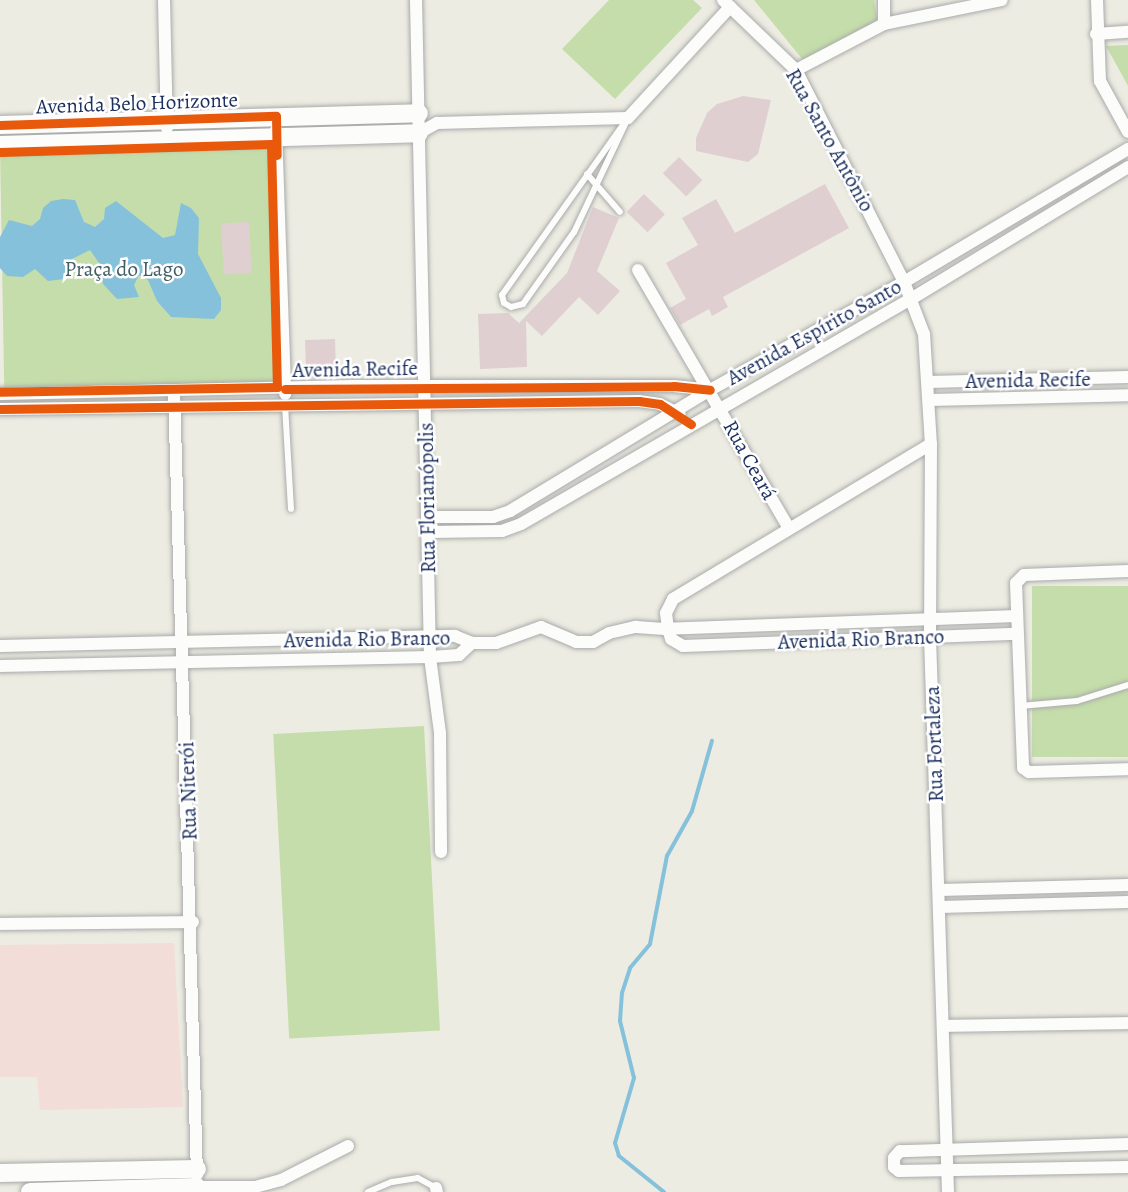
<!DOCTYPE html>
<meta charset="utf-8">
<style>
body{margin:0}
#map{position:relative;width:1128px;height:1192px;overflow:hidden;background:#edece2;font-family:Alegreya,serif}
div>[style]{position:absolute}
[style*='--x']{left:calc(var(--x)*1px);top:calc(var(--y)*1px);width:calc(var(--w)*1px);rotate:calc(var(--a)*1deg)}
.built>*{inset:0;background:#f2ddd8}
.green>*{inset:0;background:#c5ddaa;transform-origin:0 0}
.water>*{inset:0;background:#85c1da}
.stream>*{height:4px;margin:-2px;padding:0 2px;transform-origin:2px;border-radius:2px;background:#85c1da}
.building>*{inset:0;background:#dfcfd1;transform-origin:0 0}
.roads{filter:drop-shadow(0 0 2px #a9abab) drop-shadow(0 0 2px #a9abab)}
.lane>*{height:6px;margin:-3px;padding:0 3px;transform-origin:3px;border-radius:3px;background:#fcfcfb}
.street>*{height:12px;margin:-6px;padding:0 6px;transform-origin:6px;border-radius:6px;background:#fcfcfb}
.secondary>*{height:18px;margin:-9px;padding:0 9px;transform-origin:9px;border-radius:9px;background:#fcfcfb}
.cycleway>*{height:9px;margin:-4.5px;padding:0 4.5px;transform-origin:4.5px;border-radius:4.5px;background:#e8590c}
span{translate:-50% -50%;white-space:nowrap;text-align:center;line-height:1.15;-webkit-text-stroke:5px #fff;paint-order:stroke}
.street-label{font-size:21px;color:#1b2f5e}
.park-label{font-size:21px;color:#446067}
</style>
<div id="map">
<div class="built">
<div style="clip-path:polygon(174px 943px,183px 1107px,40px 1110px,37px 1077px,0 1077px,0 945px)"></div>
</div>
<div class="green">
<div style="clip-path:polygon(609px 0,693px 0,702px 8px,615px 99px,562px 49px)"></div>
<div style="clip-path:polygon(754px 0,874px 0,878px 23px,803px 60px)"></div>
<div style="clip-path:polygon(1128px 45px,1128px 86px,1106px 46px)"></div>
<div style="left:271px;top:144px;width:243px;height:271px;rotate:89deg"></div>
<div style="left:1128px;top:586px;width:171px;height:96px;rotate:90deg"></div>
<div style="left:424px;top:726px;width:305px;height:151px;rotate:87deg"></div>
</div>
<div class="water">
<div style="clip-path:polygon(63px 199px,75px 200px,84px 222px,95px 227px,104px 219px,105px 208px,116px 201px,163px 238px,175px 235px,181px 203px,191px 208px,199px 218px,198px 254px,221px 298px,221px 310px,214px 319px,171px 317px,157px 301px,148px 280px,139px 275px,134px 285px,139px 297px,117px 299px,103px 284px,99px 263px,90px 250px,72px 259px,72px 271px,64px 279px,48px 281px,35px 269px,23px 277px,7px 276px,0 268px,0 237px,9px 220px,32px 226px,40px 219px,43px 208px,51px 201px)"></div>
</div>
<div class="stream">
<div style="--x:664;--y:1192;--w:58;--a:-141.3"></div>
<div style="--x:619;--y:1156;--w:14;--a:-107"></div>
<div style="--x:615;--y:1143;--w:68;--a:-73.7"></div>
<div style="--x:634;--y:1078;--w:59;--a:-103.8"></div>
<div style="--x:620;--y:1021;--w:28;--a:-86"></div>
<div style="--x:622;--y:993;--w:26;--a:-72"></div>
<div style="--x:630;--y:968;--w:31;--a:-50"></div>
<div style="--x:650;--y:944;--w:90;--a:-79.1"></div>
<div style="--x:667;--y:856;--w:51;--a:-60.9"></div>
<div style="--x:692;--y:811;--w:73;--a:-74.1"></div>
</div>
<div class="building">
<div style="clip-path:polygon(743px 96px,771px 100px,758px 154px,748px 162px,696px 151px,696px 138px,707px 113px,717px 104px)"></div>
<div style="left:679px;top:157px;width:33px;height:23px;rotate:45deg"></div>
<div style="clip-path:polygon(825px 184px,849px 228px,723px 297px,728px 307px,712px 316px,709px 309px,680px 325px,670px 308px,686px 299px,666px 263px,698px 245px,682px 218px,716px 199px,735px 233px)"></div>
<div style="left:644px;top:194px;width:29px;height:25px;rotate:44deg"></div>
<div style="clip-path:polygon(593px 207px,619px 218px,597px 271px,620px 291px,598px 315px,579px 297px,542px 336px,526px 321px,527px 367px,480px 369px,478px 314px,508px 313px,519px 323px,567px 273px)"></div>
<div style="left:249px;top:222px;width:51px;height:28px;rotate:87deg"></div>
<div style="left:335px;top:339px;width:38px;height:30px;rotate:88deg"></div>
</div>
<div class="roads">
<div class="lane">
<div style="--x:628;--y:118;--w:126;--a:115.3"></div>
<div style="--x:574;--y:232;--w:88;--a:125.3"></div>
<div style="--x:523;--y:304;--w:12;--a:166"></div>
<div style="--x:511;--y:307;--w:8;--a:-150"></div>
<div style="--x:504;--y:303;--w:8;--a:-104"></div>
<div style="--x:502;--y:295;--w:217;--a:-54.6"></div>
<div style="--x:587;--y:174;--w:50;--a:49"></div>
<div style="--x:285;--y:405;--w:104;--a:86.7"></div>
<div style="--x:1020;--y:706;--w:57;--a:-5"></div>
<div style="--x:1077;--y:701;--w:53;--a:-17.4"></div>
<div style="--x:368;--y:1192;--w:26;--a:-23"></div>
<div style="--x:392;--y:1182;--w:26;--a:-9"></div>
<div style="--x:418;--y:1178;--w:21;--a:29"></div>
</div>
<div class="street">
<div style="--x:164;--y:0;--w:128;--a:88.7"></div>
<div style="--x:416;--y:0;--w:657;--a:88.78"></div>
<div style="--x:430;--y:657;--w:77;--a:82.5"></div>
<div style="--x:440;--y:733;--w:119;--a:89.5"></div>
<div style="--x:723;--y:0;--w:101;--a:43.8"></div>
<div style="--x:796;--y:70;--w:238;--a:63"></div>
<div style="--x:904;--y:282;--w:56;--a:69"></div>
<div style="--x:924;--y:334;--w:110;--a:86.4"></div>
<div style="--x:931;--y:444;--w:193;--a:90.3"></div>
<div style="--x:930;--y:637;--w:555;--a:88.14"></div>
<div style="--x:884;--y:0;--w:24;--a:90"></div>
<div style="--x:1097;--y:0;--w:81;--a:87.9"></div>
<div style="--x:1100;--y:81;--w:58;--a:61.2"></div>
<div style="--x:1096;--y:34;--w:32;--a:-4"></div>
<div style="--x:796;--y:70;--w:99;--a:-27.6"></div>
<div style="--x:884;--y:24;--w:120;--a:-11.5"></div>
<div style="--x:276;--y:130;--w:264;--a:88"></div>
<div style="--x:419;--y:133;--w:21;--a:-29"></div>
<div style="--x:437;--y:123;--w:191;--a:-1.5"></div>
<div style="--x:628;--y:118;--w:151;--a:-47.4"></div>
<div style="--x:638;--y:270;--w:298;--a:59.7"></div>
<div style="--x:928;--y:382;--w:200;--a:-1.4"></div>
<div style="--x:174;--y:391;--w:784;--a:88.32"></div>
<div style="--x:0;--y:394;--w:352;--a:-1.3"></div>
<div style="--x:352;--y:386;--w:322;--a:0"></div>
<div style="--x:674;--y:386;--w:36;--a:6"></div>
<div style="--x:930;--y:400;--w:198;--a:-1.4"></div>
<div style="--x:0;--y:409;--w:639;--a:-0.72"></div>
<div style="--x:639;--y:401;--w:21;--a:8"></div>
<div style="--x:660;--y:404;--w:22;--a:27"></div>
<div style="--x:429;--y:517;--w:64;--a:0"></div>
<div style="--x:493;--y:517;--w:18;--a:-19"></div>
<div style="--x:510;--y:511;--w:234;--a:-31.2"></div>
<div style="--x:710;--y:390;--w:222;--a:-29.1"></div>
<div style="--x:904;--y:282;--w:261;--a:-30.7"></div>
<div style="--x:429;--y:532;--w:73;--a:-0.8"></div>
<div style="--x:502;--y:531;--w:20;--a:-20"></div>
<div style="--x:521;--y:524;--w:450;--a:-30"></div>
<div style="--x:911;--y:299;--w:254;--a:-31.3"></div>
<div style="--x:1128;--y:571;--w:104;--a:177.8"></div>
<div style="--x:1024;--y:575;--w:11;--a:135"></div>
<div style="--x:1016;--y:583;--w:185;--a:87.8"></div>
<div style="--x:1023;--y:768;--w:7;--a:34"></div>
<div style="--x:1029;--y:772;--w:99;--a:-1.7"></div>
<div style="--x:1017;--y:616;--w:349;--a:177.9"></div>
<div style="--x:668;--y:629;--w:10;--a:73"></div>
<div style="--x:671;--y:639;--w:14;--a:30"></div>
<div style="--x:683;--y:646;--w:334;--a:-2.1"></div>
<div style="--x:0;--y:646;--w:455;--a:-1.3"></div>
<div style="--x:455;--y:636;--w:18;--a:22"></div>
<div style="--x:472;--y:643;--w:24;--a:0"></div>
<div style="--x:496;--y:643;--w:48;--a:-19.6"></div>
<div style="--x:541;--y:627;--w:38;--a:23"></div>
<div style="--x:576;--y:642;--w:17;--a:0"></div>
<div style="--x:593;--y:642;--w:18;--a:-29"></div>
<div style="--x:609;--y:633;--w:28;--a:-13"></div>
<div style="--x:636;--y:627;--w:32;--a:4"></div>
<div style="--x:668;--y:629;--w:16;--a:-97"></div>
<div style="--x:666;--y:613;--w:16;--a:-63"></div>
<div style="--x:673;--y:599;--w:301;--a:-31"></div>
<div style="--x:0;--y:666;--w:430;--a:-1.2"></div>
<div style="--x:430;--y:657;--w:29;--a:-4"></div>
<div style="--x:459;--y:655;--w:18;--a:-43"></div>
<div style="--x:940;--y:890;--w:188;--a:-1.5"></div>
<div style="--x:940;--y:907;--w:188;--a:-1.5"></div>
<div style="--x:0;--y:924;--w:193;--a:-0.6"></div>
<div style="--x:944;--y:1026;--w:184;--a:-0.9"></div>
<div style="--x:1128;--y:1144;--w:228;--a:178.2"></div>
<div style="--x:900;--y:1151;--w:9;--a:131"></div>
<div style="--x:894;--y:1158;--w:9;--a:90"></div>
<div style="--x:894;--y:1167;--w:6;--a:39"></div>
<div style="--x:899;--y:1171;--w:229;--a:-1"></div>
<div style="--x:197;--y:1187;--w:58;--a:0"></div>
<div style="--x:255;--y:1187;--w:27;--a:-15"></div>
<div style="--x:281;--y:1180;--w:75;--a:-26.9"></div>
<div style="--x:436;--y:1188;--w:4;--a:76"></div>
</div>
<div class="secondary">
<div style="--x:0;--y:125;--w:419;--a:-1.6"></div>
<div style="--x:0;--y:145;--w:419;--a:-1.6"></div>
<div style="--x:0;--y:1173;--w:197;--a:-1.2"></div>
<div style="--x:30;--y:1192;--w:167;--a:-1.7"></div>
</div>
</div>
<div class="cycleway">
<div style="--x:0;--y:125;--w:276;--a:-1.9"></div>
<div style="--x:276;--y:116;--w:39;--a:89"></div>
<div style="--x:0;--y:152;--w:271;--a:-1.7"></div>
<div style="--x:271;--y:144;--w:243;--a:88.6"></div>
<div style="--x:277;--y:387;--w:277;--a:179"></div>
<div style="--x:285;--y:389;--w:389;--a:-0.4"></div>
<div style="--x:674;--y:386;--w:36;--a:6"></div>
<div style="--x:0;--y:409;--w:639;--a:-0.72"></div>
<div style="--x:639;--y:401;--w:21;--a:8"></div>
<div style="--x:660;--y:404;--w:37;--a:33"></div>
</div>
<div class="street-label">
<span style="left:137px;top:103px;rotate:-2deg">Avenida Belo Horizonte</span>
<span style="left:830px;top:140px;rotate:61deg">Rua Santo Antônio</span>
<span style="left:814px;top:332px;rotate:-29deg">Avenida Espírito Santo</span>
<span style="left:355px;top:369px;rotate:-1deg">Avenida Recife</span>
<span style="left:1028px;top:380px;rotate:-1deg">Avenida Recife</span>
<span style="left:750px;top:460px;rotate:61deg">Rua Ceará</span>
<span style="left:427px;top:498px;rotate:-91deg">Rua Florianópolis</span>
<span style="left:367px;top:639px;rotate:-1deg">Avenida Rio Branco</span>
<span style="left:861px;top:639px;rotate:-2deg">Avenida Rio Branco</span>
<span style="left:934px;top:744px;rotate:-92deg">Rua Fortaleza</span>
<span style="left:188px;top:791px;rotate:-92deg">Rua Niterói</span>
</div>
<div class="park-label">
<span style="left:124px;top:269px">Praça do Lago</span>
</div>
</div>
